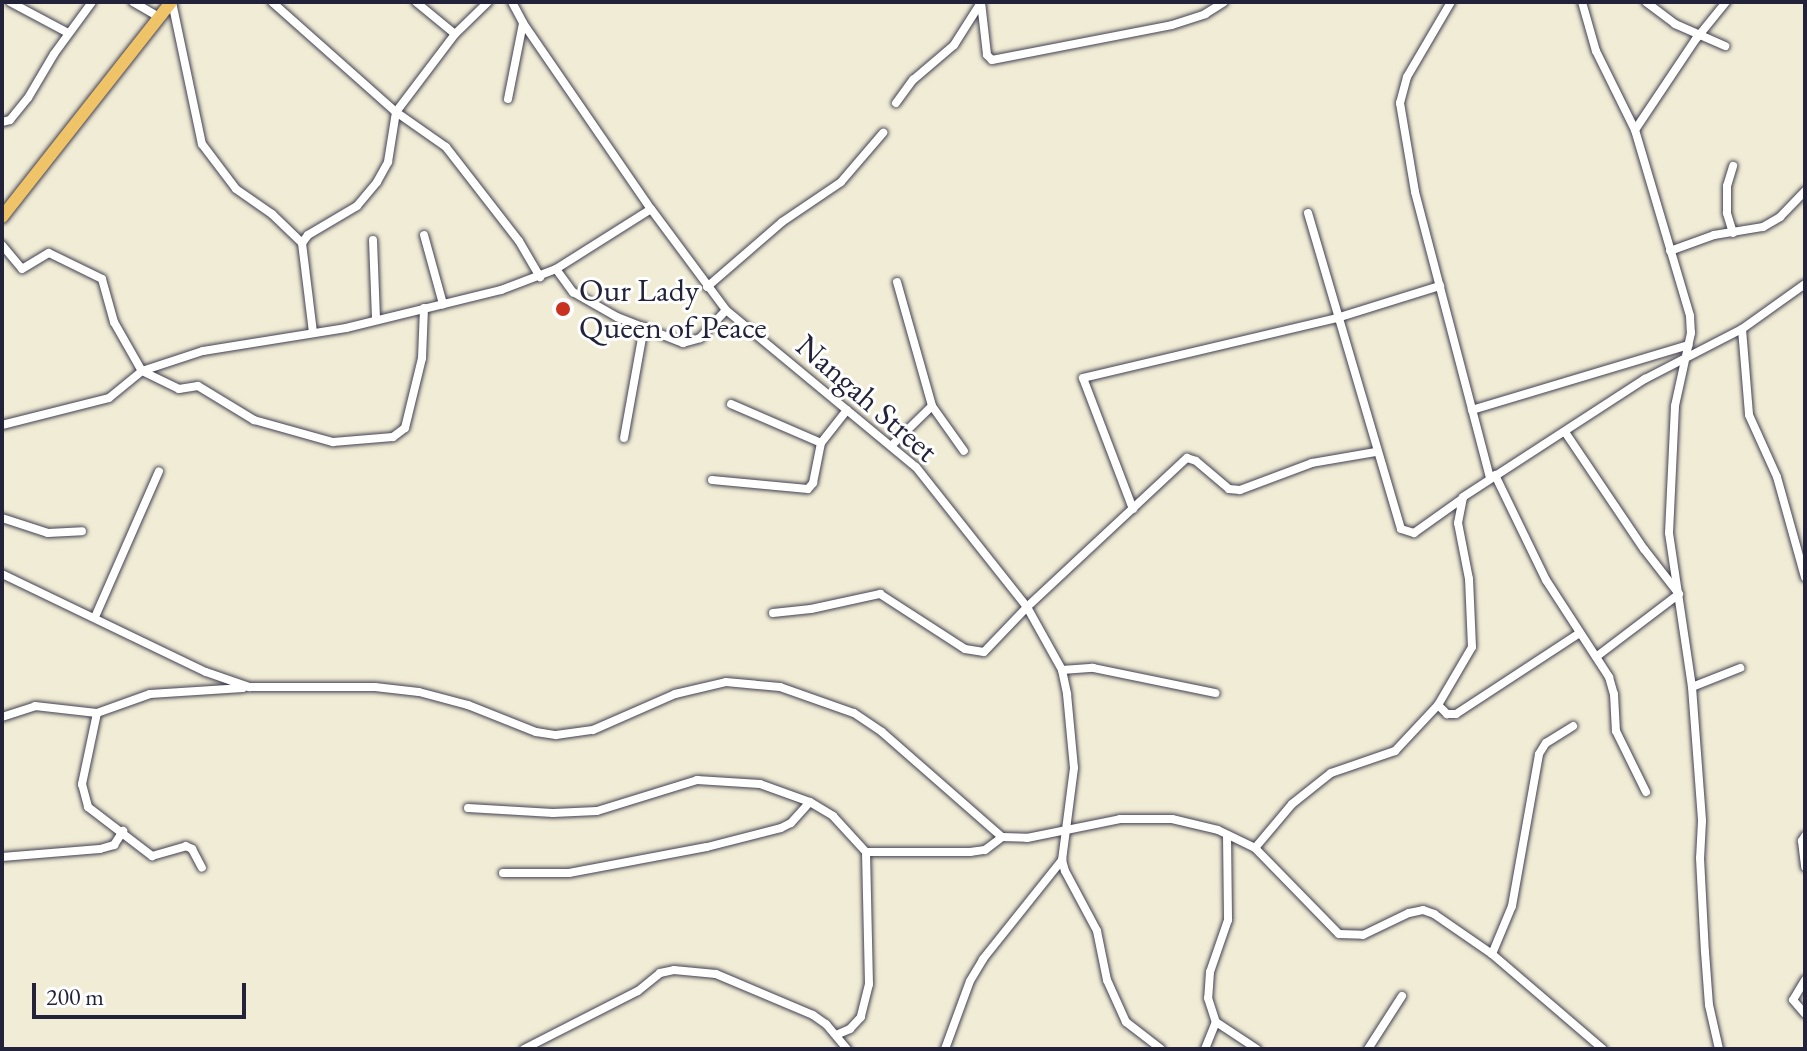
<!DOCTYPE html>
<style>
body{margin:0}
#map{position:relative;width:1807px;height:1051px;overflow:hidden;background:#f1ecd5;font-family:"EB Garamond",serif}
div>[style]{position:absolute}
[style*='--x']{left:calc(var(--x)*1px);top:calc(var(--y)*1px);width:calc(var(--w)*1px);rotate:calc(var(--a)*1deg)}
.roads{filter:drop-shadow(0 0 2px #414052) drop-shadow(0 0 2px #414052)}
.minor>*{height:8px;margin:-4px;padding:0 4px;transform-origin:4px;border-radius:4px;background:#fff}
.highway>*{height:12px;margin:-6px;padding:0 6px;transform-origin:6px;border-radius:6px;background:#efc469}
.dots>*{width:22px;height:22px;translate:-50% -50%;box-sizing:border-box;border:4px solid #fff;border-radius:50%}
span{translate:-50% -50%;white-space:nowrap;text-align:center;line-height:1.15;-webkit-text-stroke:6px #fff;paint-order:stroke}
.poi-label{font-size:32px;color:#22223b}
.left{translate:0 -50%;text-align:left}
.street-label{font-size:32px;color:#22223b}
.frame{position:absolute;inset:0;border:4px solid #22223b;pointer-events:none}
.scale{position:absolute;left:32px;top:983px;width:214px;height:36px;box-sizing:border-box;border:4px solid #22223b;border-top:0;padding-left:10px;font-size:24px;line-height:28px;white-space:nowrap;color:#22223b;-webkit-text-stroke:6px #fff;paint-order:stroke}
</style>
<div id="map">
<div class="roads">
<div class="minor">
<div style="--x:10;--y:2;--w:66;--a:28.1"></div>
<div style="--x:133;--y:2;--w:30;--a:30"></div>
<div style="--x:172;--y:2;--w:145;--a:78.1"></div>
<div style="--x:202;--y:144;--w:56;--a:52.9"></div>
<div style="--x:236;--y:189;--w:44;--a:34.8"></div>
<div style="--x:272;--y:214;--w:42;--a:44"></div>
<div style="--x:302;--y:243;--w:90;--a:83"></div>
<div style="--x:272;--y:2;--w:166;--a:41.6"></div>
<div style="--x:396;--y:112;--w:61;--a:35"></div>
<div style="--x:446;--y:147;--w:119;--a:52.2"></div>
<div style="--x:519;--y:241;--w:42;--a:59.7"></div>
<div style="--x:416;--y:2;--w:50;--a:39.4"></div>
<div style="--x:512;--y:2;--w:24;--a:62"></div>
<div style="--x:523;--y:23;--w:226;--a:55.5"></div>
<div style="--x:651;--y:209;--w:126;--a:53.4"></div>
<div style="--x:726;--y:310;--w:246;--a:39.6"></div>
<div style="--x:916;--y:467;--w:179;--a:51.6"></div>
<div style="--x:1027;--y:607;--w:72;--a:60.9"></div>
<div style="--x:1062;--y:670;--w:25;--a:78"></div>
<div style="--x:1067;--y:694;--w:74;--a:84.6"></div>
<div style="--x:1074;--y:768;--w:93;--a:97.4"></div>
<div style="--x:1062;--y:860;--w:11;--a:75"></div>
<div style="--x:1065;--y:871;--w:68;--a:61.9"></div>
<div style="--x:1097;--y:931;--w:50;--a:78.5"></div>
<div style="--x:1107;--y:980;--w:46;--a:65.7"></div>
<div style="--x:1126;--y:1022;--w:44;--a:37.6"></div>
<div style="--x:981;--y:2;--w:53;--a:83.5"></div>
<div style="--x:987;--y:55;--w:7;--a:45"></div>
<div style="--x:992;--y:60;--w:183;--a:-11"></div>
<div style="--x:1172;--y:25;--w:35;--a:-18"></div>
<div style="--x:1205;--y:14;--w:22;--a:-32"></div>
<div style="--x:1451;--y:2;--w:87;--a:120.4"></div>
<div style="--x:1407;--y:77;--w:27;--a:105"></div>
<div style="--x:1400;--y:103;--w:90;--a:80.4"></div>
<div style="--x:1415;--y:192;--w:296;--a:75.3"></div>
<div style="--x:1582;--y:2;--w:51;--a:74.1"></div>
<div style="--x:1596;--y:51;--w:88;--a:63.7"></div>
<div style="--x:1635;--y:130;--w:194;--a:73.5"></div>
<div style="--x:1690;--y:316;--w:17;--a:87"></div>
<div style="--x:1691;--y:333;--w:75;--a:102.4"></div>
<div style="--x:1675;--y:406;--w:127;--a:92.7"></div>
<div style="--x:1669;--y:533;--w:156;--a:81.5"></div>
<div style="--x:1692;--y:687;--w:134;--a:85.7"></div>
<div style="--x:1702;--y:821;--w:37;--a:93"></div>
<div style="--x:1700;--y:858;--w:94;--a:87"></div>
<div style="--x:1705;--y:952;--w:53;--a:85.7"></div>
<div style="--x:1709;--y:1005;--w:45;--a:77.2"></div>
<div style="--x:1646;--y:2;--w:36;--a:37"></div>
<div style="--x:1675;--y:24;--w:55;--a:23.7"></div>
<div style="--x:508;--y:99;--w:77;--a:-78.8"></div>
<div style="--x:896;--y:103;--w:29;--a:-54"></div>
<div style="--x:913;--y:80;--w:54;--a:-40.5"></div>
<div style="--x:954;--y:45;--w:49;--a:-57.6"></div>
<div style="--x:2;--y:122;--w:8;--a:-14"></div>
<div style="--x:10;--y:120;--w:28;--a:-51"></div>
<div style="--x:28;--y:98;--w:51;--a:-59.4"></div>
<div style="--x:54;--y:54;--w:64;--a:-53.8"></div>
<div style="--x:1635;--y:130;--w:110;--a:-56.2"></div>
<div style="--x:1696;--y:39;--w:48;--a:-51"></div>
<div style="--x:1308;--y:213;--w:329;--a:73.6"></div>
<div style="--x:1401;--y:529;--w:14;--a:17"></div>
<div style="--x:1414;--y:533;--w:60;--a:-35.5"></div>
<div style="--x:1733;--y:233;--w:21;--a:-107"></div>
<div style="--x:1727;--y:213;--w:27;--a:-90"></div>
<div style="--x:1727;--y:186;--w:21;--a:-73"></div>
<div style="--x:424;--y:235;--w:72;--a:74.6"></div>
<div style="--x:373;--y:240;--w:78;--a:87.8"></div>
<div style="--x:302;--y:243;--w:10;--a:-53"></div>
<div style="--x:308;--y:235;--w:57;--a:-30.6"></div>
<div style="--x:357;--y:206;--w:31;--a:-50"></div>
<div style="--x:377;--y:182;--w:23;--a:-61"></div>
<div style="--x:388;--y:162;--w:51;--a:-80.9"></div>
<div style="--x:396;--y:112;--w:98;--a:-52.9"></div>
<div style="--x:455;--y:34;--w:46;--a:-44.1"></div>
<div style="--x:2;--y:245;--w:31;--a:50"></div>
<div style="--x:22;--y:269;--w:31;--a:-31"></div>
<div style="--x:49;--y:253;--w:59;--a:26.1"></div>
<div style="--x:102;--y:279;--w:45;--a:74.4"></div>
<div style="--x:114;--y:322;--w:56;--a:60.3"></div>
<div style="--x:142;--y:371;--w:41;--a:25.9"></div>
<div style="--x:179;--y:389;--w:19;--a:-9"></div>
<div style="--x:198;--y:386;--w:66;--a:31.3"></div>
<div style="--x:254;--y:420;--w:82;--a:15.6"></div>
<div style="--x:333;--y:442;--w:60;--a:-4.8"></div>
<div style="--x:393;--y:437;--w:15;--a:-37"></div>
<div style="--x:405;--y:428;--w:72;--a:-76.3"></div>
<div style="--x:422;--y:358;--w:50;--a:-87.7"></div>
<div style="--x:1670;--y:251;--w:47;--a:-20"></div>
<div style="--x:1714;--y:235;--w:50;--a:-9.3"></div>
<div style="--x:1763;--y:227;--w:20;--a:-30"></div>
<div style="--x:1780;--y:217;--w:36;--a:-46"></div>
<div style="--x:556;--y:269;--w:29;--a:54"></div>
<div style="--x:573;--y:292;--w:51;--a:29.6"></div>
<div style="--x:617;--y:317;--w:71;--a:21.5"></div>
<div style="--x:683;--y:343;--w:18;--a:-16"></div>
<div style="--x:700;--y:338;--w:38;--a:-47"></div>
<div style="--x:897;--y:282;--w:129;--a:74.2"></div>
<div style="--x:932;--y:406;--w:55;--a:54.6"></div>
<div style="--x:707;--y:287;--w:99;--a:-40.9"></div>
<div style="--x:782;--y:222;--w:71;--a:-34.1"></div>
<div style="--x:841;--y:182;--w:65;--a:-49.4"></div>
<div style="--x:1742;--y:329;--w:86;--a:85.3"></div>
<div style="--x:1749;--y:415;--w:68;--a:65.7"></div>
<div style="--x:1777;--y:477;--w:104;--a:74.4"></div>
<div style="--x:731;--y:404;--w:98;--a:23.4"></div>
<div style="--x:1472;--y:410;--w:226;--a:-16.7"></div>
<div style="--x:2;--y:425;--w:110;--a:-14.2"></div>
<div style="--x:109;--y:398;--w:43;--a:-39.3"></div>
<div style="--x:142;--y:371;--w:64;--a:-18.2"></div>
<div style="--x:203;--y:351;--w:145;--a:-9.1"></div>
<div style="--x:346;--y:328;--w:160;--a:-13.8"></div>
<div style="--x:501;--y:290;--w:59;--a:-20.9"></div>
<div style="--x:556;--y:269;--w:112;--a:-32.3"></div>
<div style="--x:1565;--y:432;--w:141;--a:56"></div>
<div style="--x:1644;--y:549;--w:57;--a:52.1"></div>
<div style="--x:1679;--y:594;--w:104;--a:142.8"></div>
<div style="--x:624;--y:438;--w:113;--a:-79.8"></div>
<div style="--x:891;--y:446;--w:57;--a:-44.3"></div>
<div style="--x:1495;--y:475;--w:117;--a:64.1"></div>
<div style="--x:1546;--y:580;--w:116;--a:57"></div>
<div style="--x:1609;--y:677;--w:18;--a:74"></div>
<div style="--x:1614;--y:694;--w:37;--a:87"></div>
<div style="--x:1616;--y:731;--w:68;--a:63.8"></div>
<div style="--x:712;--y:480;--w:96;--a:5.4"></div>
<div style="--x:808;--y:489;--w:8;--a:-50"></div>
<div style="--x:813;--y:483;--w:41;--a:-78.7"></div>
<div style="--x:821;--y:443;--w:42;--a:-51.8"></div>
<div style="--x:1133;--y:509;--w:140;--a:-110.9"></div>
<div style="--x:1083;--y:378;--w:261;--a:-13.3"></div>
<div style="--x:1337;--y:318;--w:108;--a:-17.3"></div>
<div style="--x:2;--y:518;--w:48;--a:18.1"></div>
<div style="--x:48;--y:533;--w:34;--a:-3"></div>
<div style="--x:2;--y:574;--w:226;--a:25.7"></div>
<div style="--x:206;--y:672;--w:46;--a:19.2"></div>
<div style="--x:249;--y:687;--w:126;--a:0"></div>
<div style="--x:375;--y:687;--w:44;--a:6.5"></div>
<div style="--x:419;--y:692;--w:51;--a:14.9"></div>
<div style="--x:468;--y:705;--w:73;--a:21.7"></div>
<div style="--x:536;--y:732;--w:20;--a:9"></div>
<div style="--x:556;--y:735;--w:37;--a:-8"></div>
<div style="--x:593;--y:730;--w:90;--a:-23.7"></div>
<div style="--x:675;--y:694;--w:52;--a:-13.2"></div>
<div style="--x:726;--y:682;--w:54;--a:5.3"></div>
<div style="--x:780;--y:687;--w:78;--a:19.4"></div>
<div style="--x:854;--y:713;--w:34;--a:34"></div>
<div style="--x:882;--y:732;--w:159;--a:41.2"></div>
<div style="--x:1002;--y:837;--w:25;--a:2"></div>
<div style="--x:1027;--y:838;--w:95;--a:-11.5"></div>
<div style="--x:1120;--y:819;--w:52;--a:0"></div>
<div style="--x:1172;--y:819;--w:47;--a:13.4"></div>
<div style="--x:1218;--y:830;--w:41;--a:25.9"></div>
<div style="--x:1255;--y:848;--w:120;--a:45.7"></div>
<div style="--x:1339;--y:934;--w:24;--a:2"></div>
<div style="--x:1363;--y:935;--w:51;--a:-25.6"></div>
<div style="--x:1409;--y:913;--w:14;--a:-12"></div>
<div style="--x:1423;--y:910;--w:12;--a:20"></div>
<div style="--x:1434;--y:914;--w:70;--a:34.6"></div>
<div style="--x:1492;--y:954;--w:146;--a:40.6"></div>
<div style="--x:773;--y:613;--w:38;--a:-6"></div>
<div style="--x:811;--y:609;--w:71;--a:-12.3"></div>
<div style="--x:880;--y:594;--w:101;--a:32.9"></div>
<div style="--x:965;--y:649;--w:19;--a:9"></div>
<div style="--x:984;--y:652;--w:62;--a:-46.3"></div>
<div style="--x:1027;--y:607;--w:219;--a:-43"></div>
<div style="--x:1187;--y:458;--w:9;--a:18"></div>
<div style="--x:1196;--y:461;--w:43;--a:40.3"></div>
<div style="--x:1229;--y:489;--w:11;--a:5"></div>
<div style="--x:1240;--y:490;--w:77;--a:-20.6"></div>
<div style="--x:1312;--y:463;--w:65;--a:-9.8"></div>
<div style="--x:95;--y:617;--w:159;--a:-66.3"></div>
<div style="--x:1062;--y:670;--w:31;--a:-4"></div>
<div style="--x:1093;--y:668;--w:125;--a:11.6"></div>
<div style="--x:1692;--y:687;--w:52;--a:-21.6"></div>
<div style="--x:1438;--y:705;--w:13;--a:45"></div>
<div style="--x:1447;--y:714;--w:9;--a:0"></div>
<div style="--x:1456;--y:714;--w:148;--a:-33.2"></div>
<div style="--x:97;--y:713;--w:73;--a:101.9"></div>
<div style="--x:82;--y:784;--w:24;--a:75"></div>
<div style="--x:88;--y:807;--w:81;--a:37.4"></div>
<div style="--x:152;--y:856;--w:35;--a:-16"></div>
<div style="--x:186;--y:846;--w:7;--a:27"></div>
<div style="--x:192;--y:849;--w:21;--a:62"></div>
<div style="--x:2;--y:717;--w:35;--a:-18"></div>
<div style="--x:35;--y:706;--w:62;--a:6.4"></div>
<div style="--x:97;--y:713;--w:56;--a:-19.7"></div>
<div style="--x:150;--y:694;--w:93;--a:-3.7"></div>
<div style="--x:468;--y:808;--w:85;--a:3.4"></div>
<div style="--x:553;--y:813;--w:44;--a:-2.6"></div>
<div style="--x:597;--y:811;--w:105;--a:-17.2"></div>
<div style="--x:697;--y:780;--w:63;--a:3.6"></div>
<div style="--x:760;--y:784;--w:53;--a:19.8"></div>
<div style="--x:1227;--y:835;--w:85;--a:89.3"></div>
<div style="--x:1228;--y:920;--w:55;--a:109.1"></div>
<div style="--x:1210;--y:972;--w:26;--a:94"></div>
<div style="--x:1208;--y:998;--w:25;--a:72"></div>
<div style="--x:1216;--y:1022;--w:49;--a:33.4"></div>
<div style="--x:1805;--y:836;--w:6;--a:121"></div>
<div style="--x:1802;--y:841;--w:26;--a:83"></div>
<div style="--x:1255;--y:848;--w:57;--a:-49.9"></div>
<div style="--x:1292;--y:804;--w:50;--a:-38.5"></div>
<div style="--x:1331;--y:773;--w:68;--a:-19"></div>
<div style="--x:1395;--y:751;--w:63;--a:-46.9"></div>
<div style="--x:1438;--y:705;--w:67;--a:-59.6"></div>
<div style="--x:1472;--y:647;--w:68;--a:-92.5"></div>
<div style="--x:1469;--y:579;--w:57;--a:-101.1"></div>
<div style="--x:1458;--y:523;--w:26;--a:-79"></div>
<div style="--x:1463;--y:497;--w:217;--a:-33"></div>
<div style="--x:1645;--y:379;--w:109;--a:-27.3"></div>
<div style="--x:1742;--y:329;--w:77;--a:-35.5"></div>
<div style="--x:866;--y:852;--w:104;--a:0"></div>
<div style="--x:970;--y:852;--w:15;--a:-8"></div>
<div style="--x:985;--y:850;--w:21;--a:-37"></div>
<div style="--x:2;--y:857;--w:98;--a:-4.7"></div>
<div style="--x:100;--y:849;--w:15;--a:-16"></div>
<div style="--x:114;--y:845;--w:17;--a:-57"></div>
<div style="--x:503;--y:873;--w:66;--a:0"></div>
<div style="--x:569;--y:873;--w:140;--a:-10.7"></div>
<div style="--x:707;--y:847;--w:76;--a:-14.4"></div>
<div style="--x:781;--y:828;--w:11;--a:-27"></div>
<div style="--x:791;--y:823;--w:28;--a:-48"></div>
<div style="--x:810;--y:802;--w:27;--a:31"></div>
<div style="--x:833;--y:816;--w:49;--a:47.5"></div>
<div style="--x:866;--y:852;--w:132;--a:88.7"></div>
<div style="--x:869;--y:984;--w:34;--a:104"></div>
<div style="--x:861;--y:1017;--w:16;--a:133"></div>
<div style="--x:850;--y:1029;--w:15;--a:157"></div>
<div style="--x:1492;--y:954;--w:52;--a:-67.4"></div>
<div style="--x:1512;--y:906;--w:154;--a:-79.9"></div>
<div style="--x:1539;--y:754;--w:13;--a:-58"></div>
<div style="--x:1546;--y:743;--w:32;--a:-32"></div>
<div style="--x:1805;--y:980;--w:23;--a:121"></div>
<div style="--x:1793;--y:1000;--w:18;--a:49"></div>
<div style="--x:524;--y:1049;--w:128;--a:-27"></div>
<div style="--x:638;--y:991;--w:28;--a:-39"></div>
<div style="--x:660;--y:973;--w:14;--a:-12"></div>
<div style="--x:674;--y:970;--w:42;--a:5.4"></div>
<div style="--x:716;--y:974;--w:105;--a:22.9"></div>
<div style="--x:813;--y:1015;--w:16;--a:35"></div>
<div style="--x:826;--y:1024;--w:33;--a:50"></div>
<div style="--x:945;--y:1049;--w:72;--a:-69.8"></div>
<div style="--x:970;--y:981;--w:26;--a:-59"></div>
<div style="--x:983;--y:959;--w:127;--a:-51.4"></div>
<div style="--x:1205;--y:1049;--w:29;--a:-68"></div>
<div style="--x:1368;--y:1049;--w:63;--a:-57.3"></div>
</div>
<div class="highway">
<div style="--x:2;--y:217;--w:273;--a:-51.8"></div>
</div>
</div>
<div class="dots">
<div style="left:563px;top:309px;background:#c8321e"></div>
</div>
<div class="poi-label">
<span class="left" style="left:579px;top:309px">Our Lady<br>Queen of Peace</span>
</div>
<div class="street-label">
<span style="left:867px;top:398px;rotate:41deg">Nangah Street</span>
</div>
<div class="frame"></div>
<div class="scale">200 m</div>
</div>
